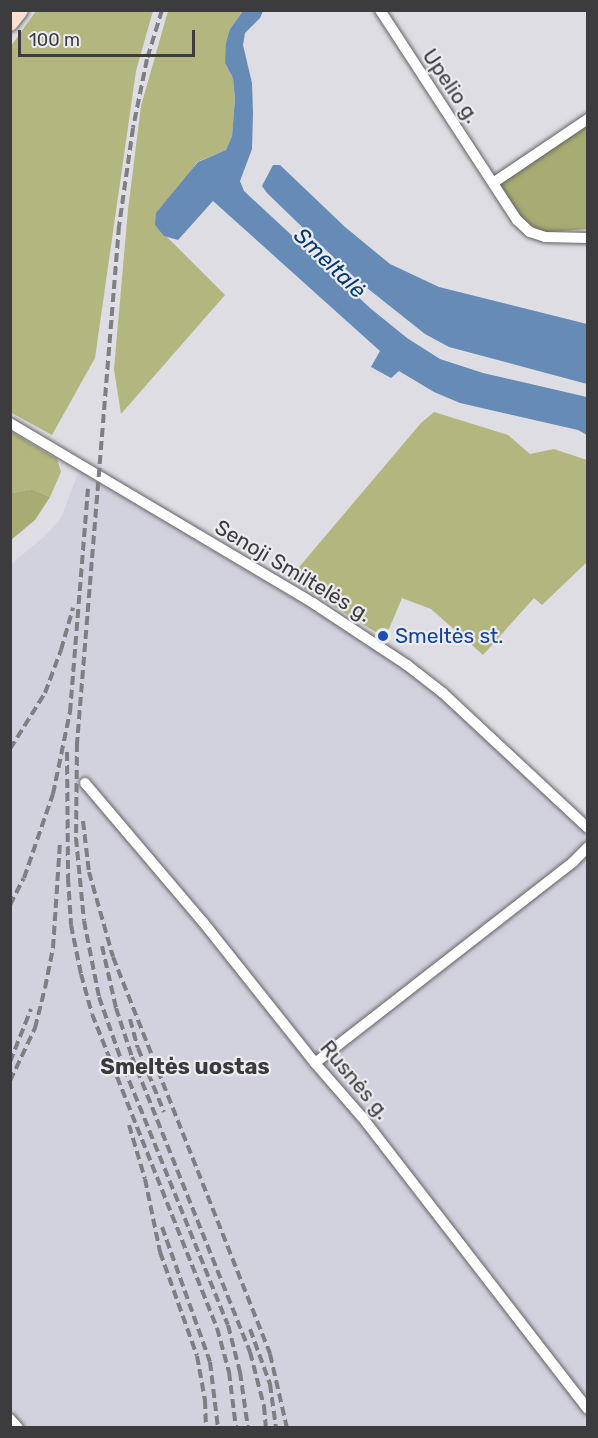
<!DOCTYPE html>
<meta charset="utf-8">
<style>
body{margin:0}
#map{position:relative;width:598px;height:1438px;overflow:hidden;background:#dedde3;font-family:Rubik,sans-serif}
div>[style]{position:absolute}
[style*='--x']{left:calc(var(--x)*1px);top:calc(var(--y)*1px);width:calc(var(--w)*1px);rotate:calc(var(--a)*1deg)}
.built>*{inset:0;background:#d2d1de}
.green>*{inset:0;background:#b3b67e}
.forest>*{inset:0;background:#a8ac72}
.water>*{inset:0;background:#658bb6}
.roads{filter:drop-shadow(0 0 2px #626266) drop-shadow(0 0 2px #626266)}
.minor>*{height:10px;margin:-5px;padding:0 5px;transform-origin:5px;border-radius:5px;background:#fff}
.primary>*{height:16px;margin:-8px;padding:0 8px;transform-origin:8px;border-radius:8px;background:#fbdecd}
.rail>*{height:4px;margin-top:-2px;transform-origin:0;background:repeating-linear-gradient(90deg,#7f7e82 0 9px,transparent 0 13.5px)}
.dots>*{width:16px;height:16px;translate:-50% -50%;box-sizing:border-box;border:3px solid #ebebf0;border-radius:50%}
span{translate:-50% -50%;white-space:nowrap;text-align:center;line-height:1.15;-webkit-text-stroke:4.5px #ebebf0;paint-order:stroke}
.street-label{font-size:21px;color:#3c3c3e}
.transit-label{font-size:21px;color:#164399}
.left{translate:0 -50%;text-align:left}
.water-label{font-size:22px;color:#003a70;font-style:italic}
.neighbourhood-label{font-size:22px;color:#3a3a3e;font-weight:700}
.frame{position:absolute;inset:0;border:12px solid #3c3c3e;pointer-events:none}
.scale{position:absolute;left:18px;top:30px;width:177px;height:27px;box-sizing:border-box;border:3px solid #3c3c3e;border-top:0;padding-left:8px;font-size:18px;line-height:21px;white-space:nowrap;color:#3c3c3e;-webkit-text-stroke:4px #ebebf0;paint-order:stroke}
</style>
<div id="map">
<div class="built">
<div style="clip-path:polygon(78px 473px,82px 473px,308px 607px,398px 664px,457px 712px,587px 834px,587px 1427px,11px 1428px,11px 564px,45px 536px,61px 518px)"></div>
</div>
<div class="green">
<div style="clip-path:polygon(36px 11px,153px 11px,136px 71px,95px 358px,52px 435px,10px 412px,11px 46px)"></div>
<div style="clip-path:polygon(168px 11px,243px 11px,230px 29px,225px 63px,233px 78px,235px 99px,232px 136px,226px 150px,197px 162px,155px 225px,225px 295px,121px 414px,114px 369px,128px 210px,141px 106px)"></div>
<div style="clip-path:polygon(434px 412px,508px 435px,530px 454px,554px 449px,587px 460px,587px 562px,542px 605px,534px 598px,483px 655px,431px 609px,402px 598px,389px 629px,379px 634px,289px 579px,421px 423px)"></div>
<div style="clip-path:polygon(10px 431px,57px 459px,61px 472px,50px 497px,32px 489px,11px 493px)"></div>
</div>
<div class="forest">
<div style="clip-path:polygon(587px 125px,587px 229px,538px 233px,520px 219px,498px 184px)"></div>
<div style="clip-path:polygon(32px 489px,50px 497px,35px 520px,11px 540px,11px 493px)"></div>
</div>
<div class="water">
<div style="clip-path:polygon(243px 11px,263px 11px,260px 18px,245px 33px,243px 45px,252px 83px,253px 113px,252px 149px,240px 181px,244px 191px,370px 308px,407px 338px,440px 359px,483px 373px,587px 397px,587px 435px,578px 430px,460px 403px,434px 392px,399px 371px,391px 378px,371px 367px,380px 351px,213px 201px,178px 240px,164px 236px,155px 225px,156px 213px,198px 162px,226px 150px,232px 136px,235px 99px,233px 78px,225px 63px,226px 43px,230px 29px)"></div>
<div style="clip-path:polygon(273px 165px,280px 165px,345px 227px,390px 264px,439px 287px,587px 324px,587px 384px,449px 347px,425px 334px,357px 280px,267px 193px,262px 186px)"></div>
</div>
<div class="roads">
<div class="minor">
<div style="--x:380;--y:10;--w:251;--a:56.9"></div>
<div style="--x:517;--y:220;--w:18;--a:43"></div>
<div style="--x:530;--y:232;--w:16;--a:18"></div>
<div style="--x:545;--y:237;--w:43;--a:1.3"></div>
<div style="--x:493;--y:183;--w:115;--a:-34"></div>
<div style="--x:10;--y:423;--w:352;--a:30.7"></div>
<div style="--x:313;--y:603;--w:113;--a:33.4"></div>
<div style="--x:407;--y:665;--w:46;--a:37.9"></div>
<div style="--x:443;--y:693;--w:198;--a:43"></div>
<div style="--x:85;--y:783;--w:182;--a:49.7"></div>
<div style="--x:203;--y:922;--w:180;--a:51.5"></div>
<div style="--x:315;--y:1063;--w:72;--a:49"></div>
<div style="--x:362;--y:1117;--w:369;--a:52.3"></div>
<div style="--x:315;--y:1063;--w:327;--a:-37.9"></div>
<div style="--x:573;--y:862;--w:21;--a:-45"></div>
<div style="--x:10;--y:1419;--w:12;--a:48"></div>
</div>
<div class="primary">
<div style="--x:10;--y:23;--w:16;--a:-52"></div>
</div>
</div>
<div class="rail">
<div style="--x:162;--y:10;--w:51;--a:107"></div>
<div style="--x:147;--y:59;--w:70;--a:101.5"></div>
<div style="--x:133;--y:128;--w:99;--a:98.1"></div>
<div style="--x:119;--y:226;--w:519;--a:94.64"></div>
<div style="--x:77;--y:743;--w:95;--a:90.6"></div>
<div style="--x:76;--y:838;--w:83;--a:84.5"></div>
<div style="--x:84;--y:921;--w:77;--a:78.8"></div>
<div style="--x:99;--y:997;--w:75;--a:70.6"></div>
<div style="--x:124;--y:1068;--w:277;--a:68"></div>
<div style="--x:228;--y:1325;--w:49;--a:75.7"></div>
<div style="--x:240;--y:1372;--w:57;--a:81.9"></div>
<div style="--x:10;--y:749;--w:66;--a:-58"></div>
<div style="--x:45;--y:693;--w:46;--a:-69.6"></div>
<div style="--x:61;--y:650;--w:44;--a:-74.1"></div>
<div style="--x:67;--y:752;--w:126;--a:89.5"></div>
<div style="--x:68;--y:878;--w:47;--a:86.3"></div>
<div style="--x:71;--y:925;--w:50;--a:78.5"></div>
<div style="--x:81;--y:974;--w:41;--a:74.6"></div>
<div style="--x:92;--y:1014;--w:338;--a:68.3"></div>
<div style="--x:217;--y:1328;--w:46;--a:74.7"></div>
<div style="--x:229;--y:1372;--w:56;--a:82.9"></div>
<div style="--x:83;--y:821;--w:51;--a:83.3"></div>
<div style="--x:89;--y:872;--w:88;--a:74.2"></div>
<div style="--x:113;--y:957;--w:427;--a:68.4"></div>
<div style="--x:270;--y:1354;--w:76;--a:77.1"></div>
<div style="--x:10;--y:905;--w:30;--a:-63"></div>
<div style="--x:24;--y:878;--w:89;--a:-71"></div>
<div style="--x:53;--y:794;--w:84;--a:-78.3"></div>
<div style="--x:70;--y:712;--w:224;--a:-85.4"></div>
<div style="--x:102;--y:946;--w:64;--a:77.3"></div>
<div style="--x:116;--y:1008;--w:52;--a:71.9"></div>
<div style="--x:132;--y:1057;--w:318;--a:68.2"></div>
<div style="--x:250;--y:1352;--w:56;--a:75.5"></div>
<div style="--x:264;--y:1406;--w:22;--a:85"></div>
<div style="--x:130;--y:1019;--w:30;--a:75"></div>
<div style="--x:138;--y:1048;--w:69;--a:67.9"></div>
<div style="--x:10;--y:1062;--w:57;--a:-68.4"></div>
<div style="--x:10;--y:1081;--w:59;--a:-64.7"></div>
<div style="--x:35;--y:1028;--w:41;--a:-76"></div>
<div style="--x:45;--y:988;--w:41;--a:-78.7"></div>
<div style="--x:53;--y:948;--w:105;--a:-86.2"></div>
<div style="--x:129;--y:1125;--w:56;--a:73.5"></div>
<div style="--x:145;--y:1179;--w:75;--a:78.4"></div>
<div style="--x:160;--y:1252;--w:110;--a:70.4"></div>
<div style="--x:197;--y:1356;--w:45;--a:79.7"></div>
<div style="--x:205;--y:1400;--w:28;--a:88"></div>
<div style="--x:162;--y:1227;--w:143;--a:70.4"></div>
<div style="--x:210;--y:1362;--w:66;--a:83.1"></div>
<div style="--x:250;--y:1329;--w:59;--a:70"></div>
<div style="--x:270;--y:1384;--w:44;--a:82.2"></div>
</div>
<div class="dots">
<div style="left:383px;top:636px;background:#1a4fb4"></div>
</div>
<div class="street-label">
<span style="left:451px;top:86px;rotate:56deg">Upelio g.</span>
<span style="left:293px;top:571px;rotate:31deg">Senoji Smiltelės g.</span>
<span style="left:355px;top:1080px;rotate:50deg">Rusnės g.</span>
</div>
<div class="transit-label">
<span class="left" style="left:395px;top:636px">Smeltės st.</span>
</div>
<div class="water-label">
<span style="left:330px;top:263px;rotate:44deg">Smeltalė</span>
</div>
<div class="neighbourhood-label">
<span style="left:185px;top:1067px">Smeltės uostas</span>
</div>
<div class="frame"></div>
<div class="scale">100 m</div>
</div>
